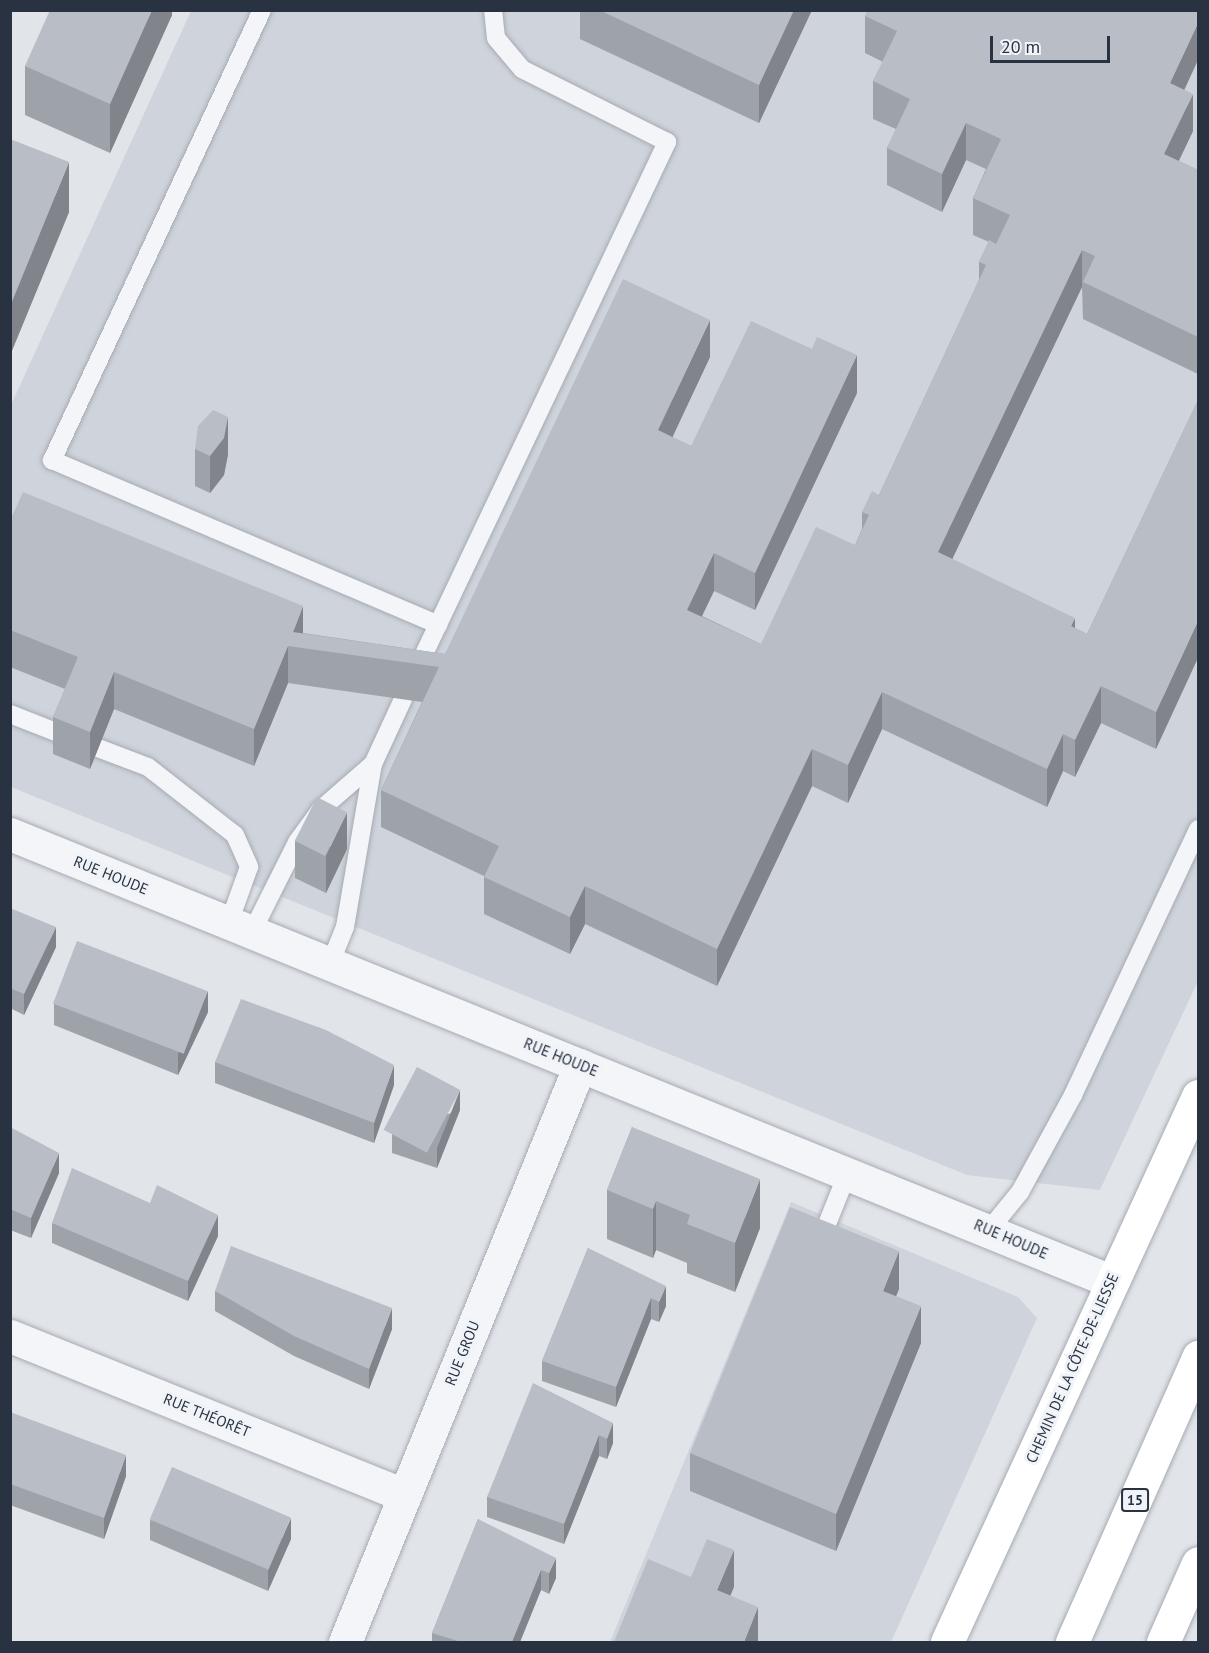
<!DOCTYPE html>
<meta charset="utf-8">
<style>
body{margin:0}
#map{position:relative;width:1209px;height:1653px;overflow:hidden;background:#e1e4e9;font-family:"PT Sans",sans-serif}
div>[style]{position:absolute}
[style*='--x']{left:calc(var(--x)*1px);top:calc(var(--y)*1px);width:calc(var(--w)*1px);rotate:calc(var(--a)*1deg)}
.built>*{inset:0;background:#cfd3db}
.roads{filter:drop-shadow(0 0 2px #a6abb3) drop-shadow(0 0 2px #a6abb3)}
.service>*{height:18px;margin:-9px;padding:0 9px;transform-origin:9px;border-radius:9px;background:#f4f5f8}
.minor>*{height:33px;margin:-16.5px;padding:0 16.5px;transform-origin:16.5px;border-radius:16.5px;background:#f4f5f8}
.secondary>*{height:33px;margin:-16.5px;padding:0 16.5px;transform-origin:16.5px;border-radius:16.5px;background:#fff}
.motorway>*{height:33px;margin:-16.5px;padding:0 16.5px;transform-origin:16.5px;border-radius:16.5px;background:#fff}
.wall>*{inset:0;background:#9ea3aa}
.shaded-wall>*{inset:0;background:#81848b}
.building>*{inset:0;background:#b8bdc6;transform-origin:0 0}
span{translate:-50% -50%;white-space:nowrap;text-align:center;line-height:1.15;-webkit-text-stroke:6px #f0f3f7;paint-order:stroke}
.shield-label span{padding:2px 4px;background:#f0f3f7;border:2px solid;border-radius:4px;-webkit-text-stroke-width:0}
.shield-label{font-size:14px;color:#293241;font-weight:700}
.street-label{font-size:15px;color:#293241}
.frame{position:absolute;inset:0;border:12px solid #293241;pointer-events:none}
.scale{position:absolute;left:990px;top:36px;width:120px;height:27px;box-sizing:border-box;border:3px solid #293241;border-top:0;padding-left:8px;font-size:18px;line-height:21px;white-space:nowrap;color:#293241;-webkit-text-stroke:4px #f0f3f7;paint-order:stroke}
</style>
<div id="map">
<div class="built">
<div style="clip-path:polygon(191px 11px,1198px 11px,1198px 981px,1100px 1190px,967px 1175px,11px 787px,11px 405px)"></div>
<div style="clip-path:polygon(791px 1202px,1018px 1297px,1037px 1318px,891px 1642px,610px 1642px)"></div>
</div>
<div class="roads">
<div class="service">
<div style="--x:262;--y:10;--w:497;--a:115"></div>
<div style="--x:52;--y:460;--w:420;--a:23.1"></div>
<div style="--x:415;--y:673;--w:588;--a:-64.61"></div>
<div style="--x:667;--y:142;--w:162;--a:-153.3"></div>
<div style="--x:522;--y:69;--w:40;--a:-130"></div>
<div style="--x:496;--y:38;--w:28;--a:-96"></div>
<div style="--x:10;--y:714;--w:55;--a:21.4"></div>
<div style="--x:98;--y:748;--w:53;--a:20.8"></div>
<div style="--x:148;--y:767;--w:110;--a:38"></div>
<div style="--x:235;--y:835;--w:35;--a:66"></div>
<div style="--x:249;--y:867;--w:59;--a:109.7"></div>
<div style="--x:252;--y:932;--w:101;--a:-63.4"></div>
<div style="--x:297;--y:842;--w:39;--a:-54"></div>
<div style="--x:320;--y:810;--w:70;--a:-41"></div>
<div style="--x:330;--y:964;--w:40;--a:-68"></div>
<div style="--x:345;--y:927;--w:165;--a:-80.3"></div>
<div style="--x:373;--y:764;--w:72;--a:-65.2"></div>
<div style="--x:989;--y:1230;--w:49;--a:-50.8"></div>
<div style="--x:1020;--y:1192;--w:111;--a:-61.3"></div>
<div style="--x:1073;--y:1095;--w:294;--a:-64.8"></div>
<div style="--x:819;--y:1244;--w:78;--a:-68.1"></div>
</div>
<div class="minor">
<div style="--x:10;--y:834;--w:1188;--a:22.1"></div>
<div style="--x:10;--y:1336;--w:425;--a:22"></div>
<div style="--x:345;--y:1642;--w:623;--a:-67.84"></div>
</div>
<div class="secondary">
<div style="--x:947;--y:1642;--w:601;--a:-65.31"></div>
</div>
<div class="motorway">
<div style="--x:1072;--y:1642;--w:312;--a:-66.1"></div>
<div style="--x:1163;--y:1642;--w:86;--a:-66.1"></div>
</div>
</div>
<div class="wall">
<div style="clip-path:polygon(172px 10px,172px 15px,110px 153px,25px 115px,25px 66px)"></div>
<div style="clip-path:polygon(580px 10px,812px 10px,759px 123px,580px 39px)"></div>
<div style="clip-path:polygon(865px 16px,1184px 90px,1193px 131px,1179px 161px,1198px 170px,1198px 374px,1083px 319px,1082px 287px,952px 559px,1075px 628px,1087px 634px,1198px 400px,1156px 749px,1101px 723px,1075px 777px,1063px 771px,1047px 807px,882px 729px,848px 803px,812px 786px,717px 986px,585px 924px,570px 954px,484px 914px,484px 876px,381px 827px,381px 790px,422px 702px,288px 683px,254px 766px,114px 709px,90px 769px,53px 754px,53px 717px,65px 689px,10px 667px,10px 521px,303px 633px,445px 654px,710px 357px,672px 437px,691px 446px,857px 393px,755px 610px,714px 591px,702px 616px,761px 644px,855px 545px,862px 529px,862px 512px,879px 495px,979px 280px,979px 262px,989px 242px,973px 235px,973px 198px,986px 169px,966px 160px,942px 212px,887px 185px,887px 148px,896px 129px,873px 119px,873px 81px,883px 62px,865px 53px)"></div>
<div style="clip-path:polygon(10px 139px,69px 212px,11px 353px,10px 353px)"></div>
<div style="clip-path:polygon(195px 449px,228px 454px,224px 475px,210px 493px,195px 486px)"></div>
<div style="clip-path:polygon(295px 841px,347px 849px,326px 893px,295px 878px)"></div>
<div style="clip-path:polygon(10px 908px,56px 947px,24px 1015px,10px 1008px)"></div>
<div style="clip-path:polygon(54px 1004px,208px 1012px,178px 1075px,54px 1025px)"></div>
<div style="clip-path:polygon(215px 1062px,394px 1085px,374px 1143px,215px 1083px)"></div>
<div style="clip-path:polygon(460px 1110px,437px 1168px,392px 1153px,392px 1133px)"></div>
<div style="clip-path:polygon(10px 1127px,59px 1173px,31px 1238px,10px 1230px)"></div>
<div style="clip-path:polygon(632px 1127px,760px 1228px,735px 1292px,687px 1273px,687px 1263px,656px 1250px,653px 1258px,607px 1239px,607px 1190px)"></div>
<div style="clip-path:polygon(52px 1223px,218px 1236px,188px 1301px,52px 1243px)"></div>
<div style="clip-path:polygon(588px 1248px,666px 1306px,659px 1322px,651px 1319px,616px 1407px,542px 1381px,542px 1361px)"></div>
<div style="clip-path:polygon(899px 1289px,896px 1296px,921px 1343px,836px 1551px,690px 1491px,690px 1453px)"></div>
<div style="clip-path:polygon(215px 1291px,392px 1329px,369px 1389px,294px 1356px,215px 1311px)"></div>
<div style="clip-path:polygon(10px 1412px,126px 1476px,104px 1539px,10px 1505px)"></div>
<div style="clip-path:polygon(613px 1423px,613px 1443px,607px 1459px,599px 1456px,564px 1544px,487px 1517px,487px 1497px)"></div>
<div style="clip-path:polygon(478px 1519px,556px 1578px,549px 1594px,541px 1590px,520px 1642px,432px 1642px,432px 1633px)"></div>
<div style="clip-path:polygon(150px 1520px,291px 1539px,268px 1591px,150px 1540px)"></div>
</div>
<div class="shaded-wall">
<div style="clip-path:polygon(152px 10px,172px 10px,172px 15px,110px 153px,110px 104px)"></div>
<div style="clip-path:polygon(794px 10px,812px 10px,759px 123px,759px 85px)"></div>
<div style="clip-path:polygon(1198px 23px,1198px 60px,1170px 121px,1170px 83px)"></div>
<div style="clip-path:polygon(1193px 94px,1193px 131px,1164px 191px,1164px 154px)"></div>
<div style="clip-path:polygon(966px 123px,966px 160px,942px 212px,942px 174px)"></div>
<div style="clip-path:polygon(69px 162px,69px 212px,11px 353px,11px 304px)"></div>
<div style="clip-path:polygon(1082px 250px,1082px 287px,938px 589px,938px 552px)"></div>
<div style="clip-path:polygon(710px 320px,710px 357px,658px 468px,658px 430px)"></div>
<div style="clip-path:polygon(857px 355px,857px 393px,755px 610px,755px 573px)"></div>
<div style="clip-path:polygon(228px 417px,228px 454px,224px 475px,210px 493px,210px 456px)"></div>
<div style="clip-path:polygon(714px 553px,714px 591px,687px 647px,687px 610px)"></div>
<div style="clip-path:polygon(303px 606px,303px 643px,293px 632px)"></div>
<div style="clip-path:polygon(1075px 618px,1075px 655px,1071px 626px)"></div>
<div style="clip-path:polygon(1198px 621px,1198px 658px,1156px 749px,1156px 712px)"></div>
<div style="clip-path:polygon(288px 646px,288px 683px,254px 766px,254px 729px)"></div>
<div style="clip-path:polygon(114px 672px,114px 709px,90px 769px,90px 732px)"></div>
<div style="clip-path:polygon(1101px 686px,1101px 723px,1075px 777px,1075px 740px)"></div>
<div style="clip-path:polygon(882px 692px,882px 729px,848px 803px,848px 765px)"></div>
<div style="clip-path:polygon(1063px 734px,1063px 771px,1047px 807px,1047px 769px)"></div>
<div style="clip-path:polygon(812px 749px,812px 786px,717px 986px,717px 949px)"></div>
<div style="clip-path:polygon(347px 812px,347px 849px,326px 893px,326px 856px)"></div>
<div style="clip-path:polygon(585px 886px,585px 924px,570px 954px,570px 917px)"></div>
<div style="clip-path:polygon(56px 927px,56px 947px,24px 1015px,24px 994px)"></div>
<div style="clip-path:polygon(208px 991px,208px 1012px,178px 1075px,178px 1054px)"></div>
<div style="clip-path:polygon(394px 1065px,394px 1085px,374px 1143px,374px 1123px)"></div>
<div style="clip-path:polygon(460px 1090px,460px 1110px,437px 1168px,437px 1148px)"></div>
<div style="clip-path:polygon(59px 1153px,59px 1173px,31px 1238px,31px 1218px)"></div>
<div style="clip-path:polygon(760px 1179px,760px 1228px,735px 1292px,735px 1243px)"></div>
<div style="clip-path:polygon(656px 1201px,656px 1250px,653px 1258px,653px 1209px)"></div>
<div style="clip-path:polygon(218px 1215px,218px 1236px,188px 1301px,188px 1281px)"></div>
<div style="clip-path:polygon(899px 1251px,899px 1289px,883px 1328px,883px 1291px)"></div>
<div style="clip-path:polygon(666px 1286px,666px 1306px,659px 1322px,659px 1302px)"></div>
<div style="clip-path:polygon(651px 1298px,651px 1319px,616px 1407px,616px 1387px)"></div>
<div style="clip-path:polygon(921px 1306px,921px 1343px,836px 1551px,836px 1514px)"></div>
<div style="clip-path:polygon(392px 1308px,392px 1329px,369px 1389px,369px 1369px)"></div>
<div style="clip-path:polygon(613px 1423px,613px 1443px,607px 1459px,607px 1439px)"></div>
<div style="clip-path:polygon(599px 1435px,599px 1456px,564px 1544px,564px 1524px)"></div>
<div style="clip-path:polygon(126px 1455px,126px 1476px,104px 1539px,104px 1518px)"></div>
<div style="clip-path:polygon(291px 1518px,291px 1539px,268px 1591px,268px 1570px)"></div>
<div style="clip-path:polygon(734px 1550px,734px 1587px,717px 1628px,717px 1590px)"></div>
<div style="clip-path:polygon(556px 1558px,556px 1578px,549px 1594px,549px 1573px)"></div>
<div style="clip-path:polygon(541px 1570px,541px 1590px,520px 1642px,512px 1642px)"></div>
<div style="clip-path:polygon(758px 1607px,758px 1642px,744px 1642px)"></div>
</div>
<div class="building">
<div style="clip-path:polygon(50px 10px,152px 10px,110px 104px,25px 66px)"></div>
<div style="clip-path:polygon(599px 10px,794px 10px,759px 85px)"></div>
<div style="clip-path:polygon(867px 10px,1198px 10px,1198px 23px,1170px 83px,1193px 94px,1164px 154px,1198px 170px,1198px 337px,1083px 282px,1095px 256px,1082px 250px,938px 552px,1075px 618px,1071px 626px,1087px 634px,1198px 400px,1198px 621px,1156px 712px,1101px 686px,1075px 740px,1063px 734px,1047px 769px,882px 692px,848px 765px,812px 749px,717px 949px,585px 886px,570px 917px,484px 877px,499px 846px,381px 790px,439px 667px,288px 646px,254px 729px,114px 672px,90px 732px,53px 717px,78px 657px,10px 630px,10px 521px,23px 492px,303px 606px,293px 632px,445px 654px,623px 279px,710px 320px,658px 430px,691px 446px,751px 321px,812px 349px,817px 337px,857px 355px,755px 573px,714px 553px,687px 610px,761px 644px,816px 527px,855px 545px,869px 515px,862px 512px,872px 491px,879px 495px,986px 265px,979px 262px,989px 240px,996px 244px,1010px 215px,973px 198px,1001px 139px,966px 123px,942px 174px,887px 148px,910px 99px,873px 81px,897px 31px,865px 16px)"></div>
<div style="clip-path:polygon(10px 139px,69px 162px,11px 304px,10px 304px)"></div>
<div style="clip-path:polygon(213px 410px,228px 417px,224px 438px,210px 456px,195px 449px,198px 426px)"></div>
<div style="left:317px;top:797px;width:34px;height:49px;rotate:27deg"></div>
<div style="clip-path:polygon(10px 908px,56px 927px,24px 994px,10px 988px)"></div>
<div style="left:77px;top:941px;width:140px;height:67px;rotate:21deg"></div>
<div style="clip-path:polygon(241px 999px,326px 1030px,394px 1065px,374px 1123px,215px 1062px)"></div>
<div style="left:417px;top:1067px;width:49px;height:71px;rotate:28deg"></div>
<div style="clip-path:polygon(10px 1127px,59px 1153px,31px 1218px,10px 1209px)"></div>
<div style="clip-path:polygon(632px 1127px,760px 1179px,735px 1243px,687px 1224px,690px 1215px,656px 1201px,653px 1209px,607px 1190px)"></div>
<div style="clip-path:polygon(72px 1168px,150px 1203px,157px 1185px,218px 1215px,188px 1281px,52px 1223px)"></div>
<div style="clip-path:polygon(790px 1207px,899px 1251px,883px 1291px,921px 1306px,836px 1514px,690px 1453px)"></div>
<div style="clip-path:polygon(231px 1246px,392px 1308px,369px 1369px,294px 1336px,215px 1291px)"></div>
<div style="clip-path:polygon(588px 1248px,666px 1286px,659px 1302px,651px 1298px,616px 1387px,542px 1361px)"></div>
<div style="clip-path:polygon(533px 1383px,613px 1423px,607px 1439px,599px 1435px,564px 1524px,487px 1497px)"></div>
<div style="clip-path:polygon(10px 1412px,126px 1455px,104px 1518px,10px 1484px)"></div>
<div style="left:172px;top:1467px;width:129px;height:57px;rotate:23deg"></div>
<div style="clip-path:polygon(478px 1519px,556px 1558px,549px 1573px,541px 1570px,512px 1642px,461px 1642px,432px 1633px)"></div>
<div style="clip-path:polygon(707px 1539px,734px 1550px,717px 1590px,758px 1607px,744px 1642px,614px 1642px,648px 1559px,691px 1577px)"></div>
</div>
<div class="shield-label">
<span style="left:1135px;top:1500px">15</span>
</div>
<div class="street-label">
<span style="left:111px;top:875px;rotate:22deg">RUE HOUDE</span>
<span style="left:561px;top:1057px;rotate:22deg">RUE HOUDE</span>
<span style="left:1011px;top:1239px;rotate:23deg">RUE HOUDE</span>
<span style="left:462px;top:1353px;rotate:-68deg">RUE GROU</span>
<span style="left:1072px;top:1368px;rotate:-66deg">CHEMIN DE LA CÔTE-DE-LIESSE</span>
<span style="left:207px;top:1415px;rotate:22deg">RUE THÉORÊT</span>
</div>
<div class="frame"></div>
<div class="scale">20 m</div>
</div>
